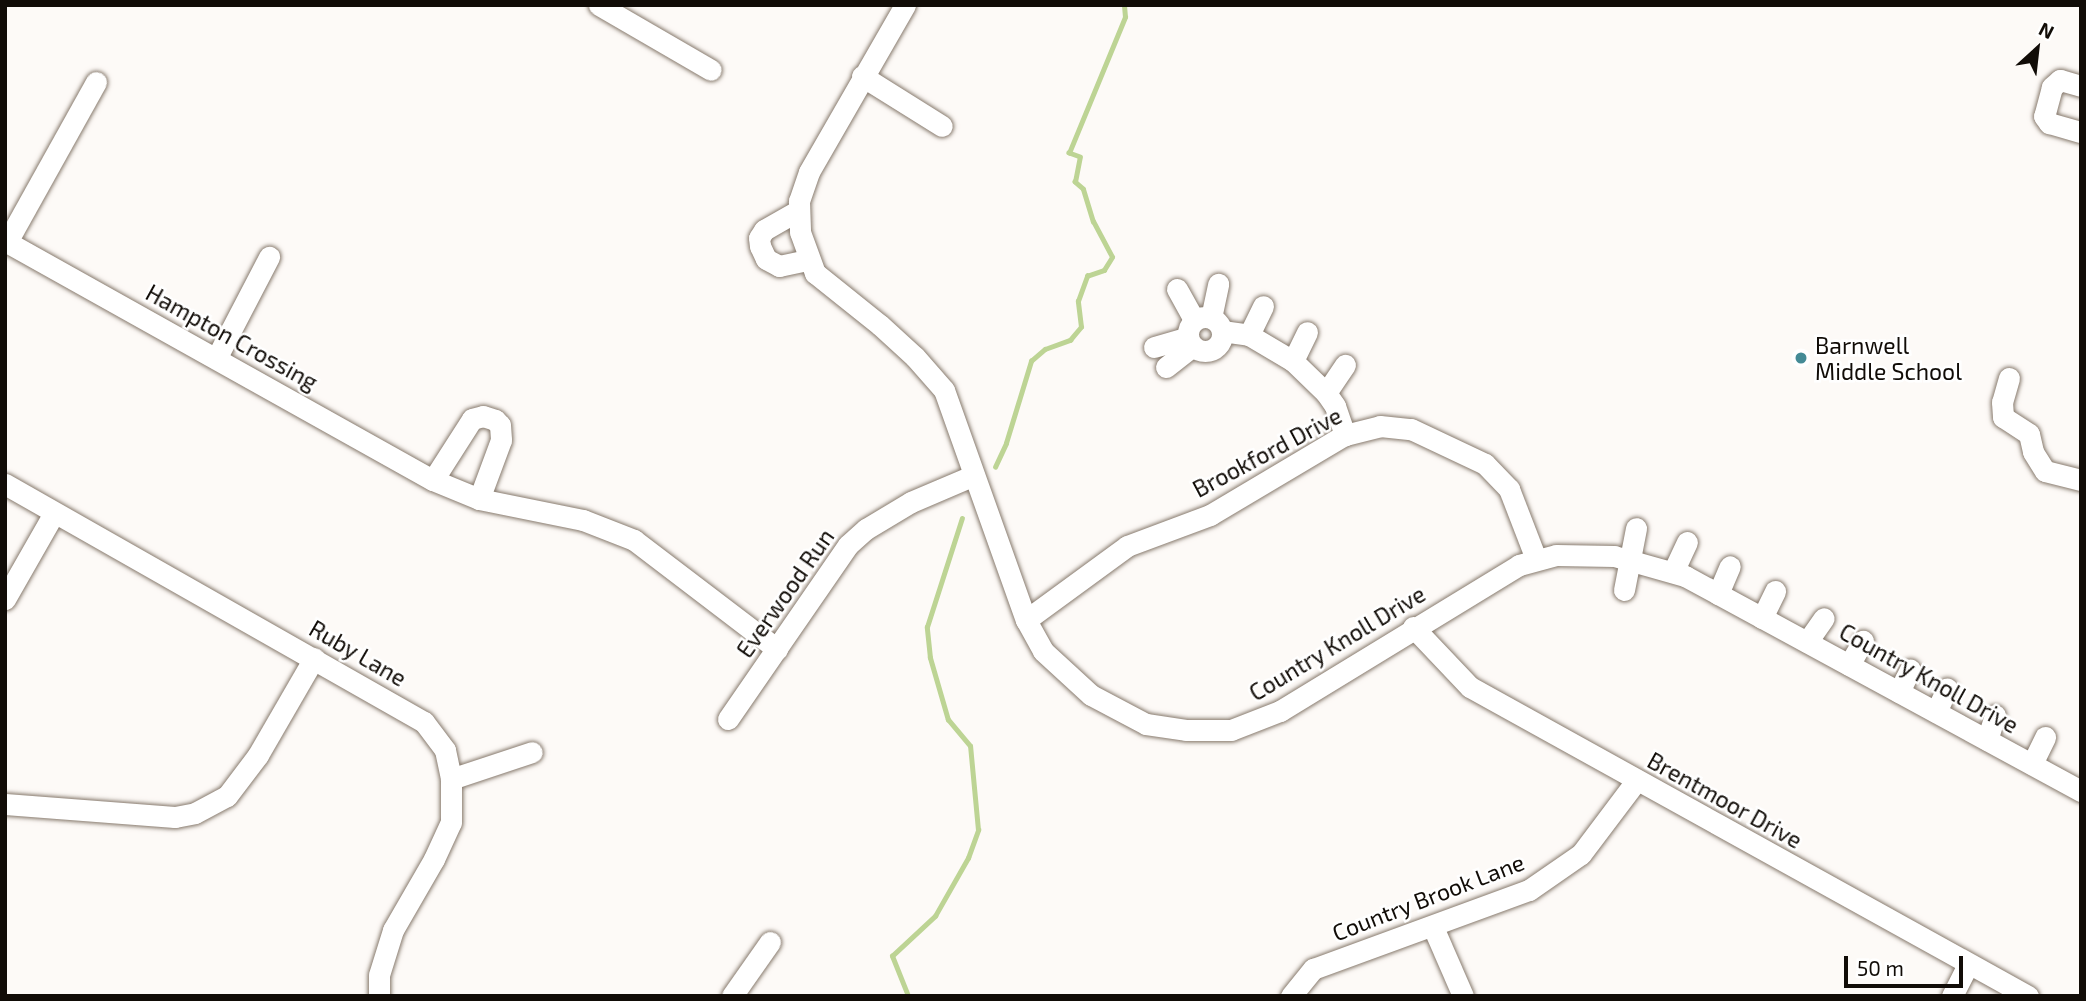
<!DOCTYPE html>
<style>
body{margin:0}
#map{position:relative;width:2086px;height:1001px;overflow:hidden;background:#fdfaf7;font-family:"Exo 2",sans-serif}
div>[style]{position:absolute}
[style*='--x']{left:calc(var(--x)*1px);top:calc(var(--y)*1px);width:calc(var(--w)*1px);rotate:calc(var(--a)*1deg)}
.stream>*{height:4.5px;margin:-2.25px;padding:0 2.25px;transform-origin:2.25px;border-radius:2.25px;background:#bdd494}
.roads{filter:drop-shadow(0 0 2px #877a6d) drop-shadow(0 0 2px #877a6d)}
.minor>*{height:21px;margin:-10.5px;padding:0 10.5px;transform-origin:10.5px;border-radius:10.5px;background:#fff}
.minor>.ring{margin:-10.5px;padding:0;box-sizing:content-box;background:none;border:21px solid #fff;border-radius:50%}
.dots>*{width:19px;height:19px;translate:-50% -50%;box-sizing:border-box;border:4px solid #fff;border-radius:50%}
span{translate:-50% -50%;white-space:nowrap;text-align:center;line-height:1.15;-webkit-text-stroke:5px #fff;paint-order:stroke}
.street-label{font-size:23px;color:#110c07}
.poi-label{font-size:23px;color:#110c07}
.left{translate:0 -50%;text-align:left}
.frame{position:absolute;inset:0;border:7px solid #110c07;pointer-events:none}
.north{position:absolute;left:2002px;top:14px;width:70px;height:70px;-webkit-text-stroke:5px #fff;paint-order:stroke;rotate:27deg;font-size:19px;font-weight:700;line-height:28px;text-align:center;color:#110c07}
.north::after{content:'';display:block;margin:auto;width:24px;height:32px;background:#110c07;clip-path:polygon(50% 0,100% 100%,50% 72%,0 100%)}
.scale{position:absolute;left:1844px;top:956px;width:119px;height:32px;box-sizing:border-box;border:4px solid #110c07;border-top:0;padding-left:9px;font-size:21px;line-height:24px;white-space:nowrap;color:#110c07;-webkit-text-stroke:5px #fff;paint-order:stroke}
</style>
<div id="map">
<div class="stream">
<div style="--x:995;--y:467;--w:26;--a:-65"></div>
<div style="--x:1006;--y:443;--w:86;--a:-73"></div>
<div style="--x:1031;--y:361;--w:18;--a:-41"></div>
<div style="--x:1045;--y:349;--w:27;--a:-20"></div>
<div style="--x:1070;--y:340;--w:17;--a:-50"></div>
<div style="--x:1081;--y:327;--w:26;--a:-97"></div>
<div style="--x:1078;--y:301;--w:27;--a:-70"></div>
<div style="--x:1087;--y:276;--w:18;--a:-19"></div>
<div style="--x:1104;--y:270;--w:15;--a:-58"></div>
<div style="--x:1112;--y:257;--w:40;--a:-118"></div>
<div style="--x:1093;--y:222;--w:34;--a:-107"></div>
<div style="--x:1083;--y:189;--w:11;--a:-139"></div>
<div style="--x:1075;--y:182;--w:25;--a:-79"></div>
<div style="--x:1080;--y:157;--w:12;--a:-160"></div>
<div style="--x:1069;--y:153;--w:147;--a:-67.6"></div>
<div style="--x:1125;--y:17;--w:12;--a:-95"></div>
<div style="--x:908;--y:996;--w:43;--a:-111.8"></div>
<div style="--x:892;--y:956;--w:59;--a:-42.9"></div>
<div style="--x:935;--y:916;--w:67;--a:-60.4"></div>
<div style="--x:968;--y:858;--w:30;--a:-70"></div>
<div style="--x:978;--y:830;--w:84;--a:-95.4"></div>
<div style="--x:970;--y:746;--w:34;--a:-130"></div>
<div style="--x:948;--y:720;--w:65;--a:-106.2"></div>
<div style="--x:930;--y:658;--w:31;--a:-96"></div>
<div style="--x:927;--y:627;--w:114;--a:-72.2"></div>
</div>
<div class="roads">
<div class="minor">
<div style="--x:599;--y:5;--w:129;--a:30.1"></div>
<div style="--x:905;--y:5;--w:193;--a:119.9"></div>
<div style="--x:809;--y:172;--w:31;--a:109"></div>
<div style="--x:799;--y:201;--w:31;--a:88"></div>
<div style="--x:800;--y:232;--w:44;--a:69.9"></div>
<div style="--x:815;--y:273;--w:83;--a:38.7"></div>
<div style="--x:880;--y:325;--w:47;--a:42.4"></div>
<div style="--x:915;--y:357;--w:44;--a:48.7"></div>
<div style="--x:944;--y:390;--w:244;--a:70.4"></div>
<div style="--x:1026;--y:620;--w:35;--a:61"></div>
<div style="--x:1043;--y:651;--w:65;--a:42.5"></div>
<div style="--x:1091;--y:695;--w:62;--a:27.8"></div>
<div style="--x:1146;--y:724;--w:40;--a:8.5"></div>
<div style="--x:1186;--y:730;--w:45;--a:0"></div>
<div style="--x:1231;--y:730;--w:53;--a:-21.2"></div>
<div style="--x:1280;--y:711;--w:280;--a:-31.4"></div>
<div style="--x:1519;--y:565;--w:38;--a:-15"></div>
<div style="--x:1556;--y:555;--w:58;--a:1"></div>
<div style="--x:1614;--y:556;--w:74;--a:15.7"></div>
<div style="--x:1685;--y:576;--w:451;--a:28.5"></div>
<div style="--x:862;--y:76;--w:94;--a:32"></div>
<div style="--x:2081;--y:86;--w:22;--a:-164"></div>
<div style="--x:2060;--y:80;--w:11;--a:139"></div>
<div style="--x:2052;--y:87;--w:30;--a:105"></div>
<div style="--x:2044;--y:116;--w:9;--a:54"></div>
<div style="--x:2049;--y:123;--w:33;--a:16"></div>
<div style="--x:799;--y:210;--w:40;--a:150.3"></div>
<div style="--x:764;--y:230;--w:9;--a:122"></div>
<div style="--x:759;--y:238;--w:8;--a:83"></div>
<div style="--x:760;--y:246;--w:14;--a:65"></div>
<div style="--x:766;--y:259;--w:15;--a:28"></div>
<div style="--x:779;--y:266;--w:30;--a:-12"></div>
<div style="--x:5;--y:241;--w:490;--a:29.2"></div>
<div style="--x:433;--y:480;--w:50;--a:22.4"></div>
<div style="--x:479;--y:499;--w:106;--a:11.4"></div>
<div style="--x:583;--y:520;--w:55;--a:21.4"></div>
<div style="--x:634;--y:540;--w:180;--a:37.3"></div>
<div style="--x:7;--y:242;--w:183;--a:-60.9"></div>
<div style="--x:1177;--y:289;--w:35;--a:61"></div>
<div class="ring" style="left:1188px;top:317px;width:13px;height:13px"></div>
<div style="--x:1211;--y:318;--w:35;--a:-78"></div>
<div style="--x:1222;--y:331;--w:27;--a:8"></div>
<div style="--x:1249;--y:335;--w:51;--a:30.6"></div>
<div style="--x:1293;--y:361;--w:46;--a:44.1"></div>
<div style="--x:1326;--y:393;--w:16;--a:55"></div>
<div style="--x:1335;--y:406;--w:31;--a:71"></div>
<div style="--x:1249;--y:335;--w:32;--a:-64"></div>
<div style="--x:1154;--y:347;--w:35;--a:-16"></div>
<div style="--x:217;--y:357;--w:113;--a:-62.5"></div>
<div style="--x:1293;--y:361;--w:32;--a:-64"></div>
<div style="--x:1166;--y:367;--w:34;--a:-38"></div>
<div style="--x:2009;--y:378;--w:25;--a:106"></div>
<div style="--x:2002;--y:402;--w:15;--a:86"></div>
<div style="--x:2003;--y:417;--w:31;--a:33"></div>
<div style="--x:2029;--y:434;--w:18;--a:77"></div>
<div style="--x:2033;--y:452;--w:22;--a:58"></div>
<div style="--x:2045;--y:471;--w:37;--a:14"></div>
<div style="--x:1326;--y:393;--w:34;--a:-56"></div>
<div style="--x:433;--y:480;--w:72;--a:-57.4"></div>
<div style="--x:472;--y:419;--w:11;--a:-15"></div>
<div style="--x:483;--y:416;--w:13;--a:18"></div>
<div style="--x:495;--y:420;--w:7;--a:45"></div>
<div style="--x:500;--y:425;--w:15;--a:86"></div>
<div style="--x:501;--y:440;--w:63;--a:110.4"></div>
<div style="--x:5;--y:484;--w:482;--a:29.6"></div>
<div style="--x:424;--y:722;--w:35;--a:53"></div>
<div style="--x:445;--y:750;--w:30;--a:78"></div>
<div style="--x:451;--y:779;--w:43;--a:90"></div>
<div style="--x:451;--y:822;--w:41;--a:114.7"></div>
<div style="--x:434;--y:859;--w:82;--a:120"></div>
<div style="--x:393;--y:930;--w:47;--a:107.3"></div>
<div style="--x:379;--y:975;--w:21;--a:90"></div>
<div style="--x:1673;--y:572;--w:33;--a:-65"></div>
<div style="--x:1624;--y:590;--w:63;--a:-79"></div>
<div style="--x:1718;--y:594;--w:30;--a:-67"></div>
<div style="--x:5;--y:599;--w:99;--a:-60.3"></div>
<div style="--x:1762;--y:618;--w:30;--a:-64"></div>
<div style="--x:1026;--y:620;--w:125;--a:-36.2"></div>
<div style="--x:1127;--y:546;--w:89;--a:-20.5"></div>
<div style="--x:1210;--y:515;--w:157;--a:-30.7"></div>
<div style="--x:1345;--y:435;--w:36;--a:-14"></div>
<div style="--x:1380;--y:426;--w:31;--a:6"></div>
<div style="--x:1411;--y:429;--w:82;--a:25.3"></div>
<div style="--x:1485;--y:464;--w:35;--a:46"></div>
<div style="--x:1509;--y:489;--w:75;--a:68.9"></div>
<div style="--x:1413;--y:627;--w:83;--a:46.5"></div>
<div style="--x:1470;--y:687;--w:638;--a:28.98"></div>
<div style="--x:1807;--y:642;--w:29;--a:-55"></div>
<div style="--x:1849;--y:665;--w:28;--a:-60"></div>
<div style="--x:1899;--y:692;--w:25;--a:-64"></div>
<div style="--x:1936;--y:712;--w:26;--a:-65"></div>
<div style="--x:728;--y:719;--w:211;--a:-55.4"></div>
<div style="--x:848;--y:545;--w:24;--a:-42"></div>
<div style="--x:866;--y:529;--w:52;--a:-31"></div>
<div style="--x:911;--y:502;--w:66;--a:-23.1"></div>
<div style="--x:1987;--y:740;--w:26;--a:-72"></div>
<div style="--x:2032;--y:764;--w:30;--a:-64"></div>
<div style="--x:451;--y:779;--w:85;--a:-18.4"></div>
<div style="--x:5;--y:804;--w:170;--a:4.4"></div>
<div style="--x:175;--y:817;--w:20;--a:-11"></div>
<div style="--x:195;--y:813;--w:36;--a:-28"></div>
<div style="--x:227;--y:796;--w:51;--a:-52.9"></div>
<div style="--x:258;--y:755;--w:112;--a:-60"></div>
<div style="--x:1433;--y:927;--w:75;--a:66.5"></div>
<div style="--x:732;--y:996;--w:66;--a:-54.9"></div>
<div style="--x:1291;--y:996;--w:35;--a:-51"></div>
<div style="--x:1313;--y:969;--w:230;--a:-20.1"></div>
<div style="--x:1529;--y:890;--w:63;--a:-34.7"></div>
<div style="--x:1581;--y:854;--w:91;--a:-53"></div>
<div style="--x:1952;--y:996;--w:35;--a:-63"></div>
</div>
</div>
<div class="dots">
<div style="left:1801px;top:358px;background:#448a95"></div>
</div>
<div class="street-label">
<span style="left:232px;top:337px;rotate:29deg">Hampton Crossing</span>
<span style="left:1267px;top:452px;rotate:-28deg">Brookford Drive</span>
<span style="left:785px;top:593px;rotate:-55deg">Everwood Run</span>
<span style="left:1337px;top:643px;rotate:-31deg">Country Knoll Drive</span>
<span style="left:358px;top:653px;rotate:30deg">Ruby Lane</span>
<span style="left:1929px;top:678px;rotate:29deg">Country Knoll Drive</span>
<span style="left:1725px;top:800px;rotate:29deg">Brentmoor Drive</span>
<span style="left:1428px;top:897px;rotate:-21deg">Country Brook Lane</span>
</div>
<div class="poi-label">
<span class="left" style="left:1815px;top:358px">Barnwell<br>Middle School</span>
</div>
<div class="frame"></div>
<div class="north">N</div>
<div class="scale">50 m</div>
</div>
